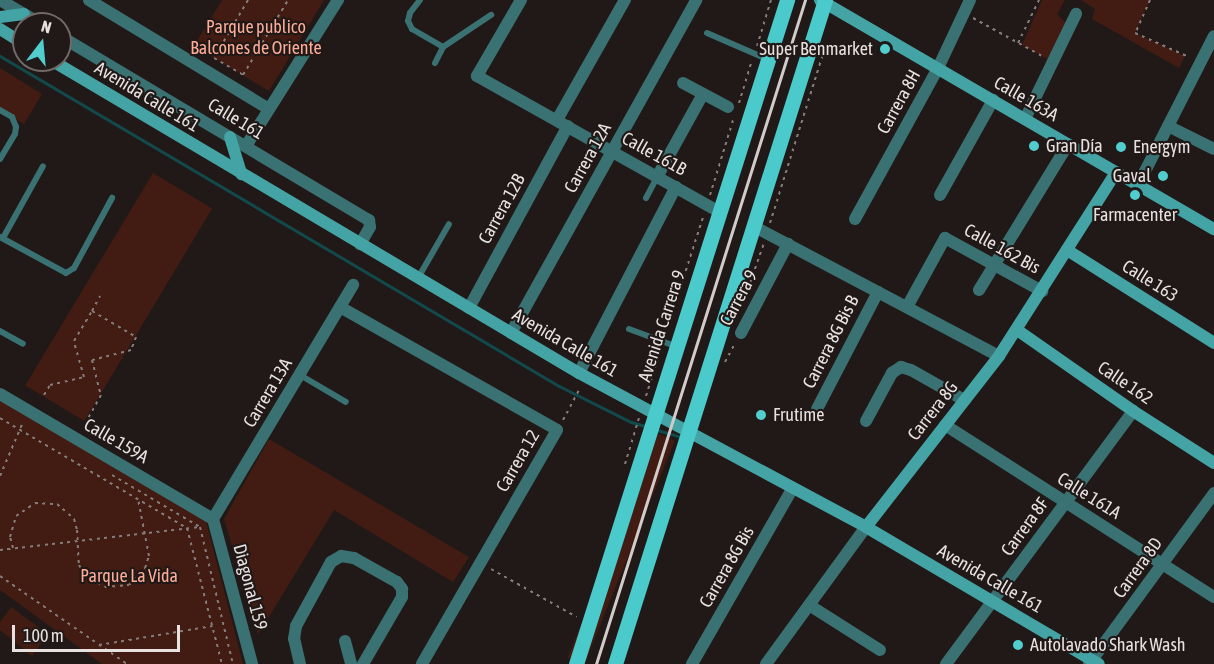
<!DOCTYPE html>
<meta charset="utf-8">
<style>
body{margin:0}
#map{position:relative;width:1214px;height:664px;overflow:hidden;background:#211917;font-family:"Asap Condensed",sans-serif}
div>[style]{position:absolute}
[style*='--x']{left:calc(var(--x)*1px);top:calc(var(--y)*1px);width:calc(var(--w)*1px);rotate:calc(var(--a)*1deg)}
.green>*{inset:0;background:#421c12;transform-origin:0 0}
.stream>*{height:3px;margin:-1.5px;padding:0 1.5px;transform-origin:1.5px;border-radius:1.5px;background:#124a4b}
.path>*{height:2px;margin-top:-1px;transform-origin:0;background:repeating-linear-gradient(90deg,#847d7b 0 3px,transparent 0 7.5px)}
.lane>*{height:6px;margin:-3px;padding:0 3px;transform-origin:3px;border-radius:3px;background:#3a7172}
.street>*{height:12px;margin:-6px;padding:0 6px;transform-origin:6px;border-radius:6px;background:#3a7172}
.secondary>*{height:12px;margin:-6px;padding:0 6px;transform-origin:6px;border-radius:6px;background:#44a3a4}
.primary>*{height:15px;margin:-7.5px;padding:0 7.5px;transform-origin:7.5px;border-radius:7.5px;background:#4acacb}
.rail>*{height:3px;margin:-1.5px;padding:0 1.5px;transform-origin:1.5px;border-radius:1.5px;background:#d1ccca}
.dots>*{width:16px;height:16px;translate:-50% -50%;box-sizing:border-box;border:3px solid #211917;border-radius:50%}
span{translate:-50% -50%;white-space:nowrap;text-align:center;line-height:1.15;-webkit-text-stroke:4.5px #211917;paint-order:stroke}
.park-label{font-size:18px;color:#fdac97}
.poi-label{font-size:18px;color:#e7e2e0}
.right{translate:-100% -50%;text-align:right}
.left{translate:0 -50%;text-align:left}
.street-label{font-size:18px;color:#e7e2e0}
.north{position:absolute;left:12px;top:12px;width:60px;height:60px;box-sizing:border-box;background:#211917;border:2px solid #706967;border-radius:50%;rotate:16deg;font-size:16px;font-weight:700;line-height:24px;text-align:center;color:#e7e2e0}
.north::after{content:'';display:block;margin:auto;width:21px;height:27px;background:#52cdce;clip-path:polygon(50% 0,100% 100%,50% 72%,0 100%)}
.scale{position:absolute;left:12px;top:625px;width:168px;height:27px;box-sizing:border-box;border:3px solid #e7e2e0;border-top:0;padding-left:8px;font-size:18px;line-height:21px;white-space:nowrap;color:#e7e2e0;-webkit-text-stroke:4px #211917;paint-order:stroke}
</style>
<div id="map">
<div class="green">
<div style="clip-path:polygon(222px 0,324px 0,269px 91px,194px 46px)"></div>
<div style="clip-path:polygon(1042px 0,1065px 0,1057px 14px,1067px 24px,1047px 59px,1022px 45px)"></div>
<div style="clip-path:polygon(1081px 0,1150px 0,1135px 33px,1185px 56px,1179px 68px,1092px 19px,1095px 9px)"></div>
<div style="clip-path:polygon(0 68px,42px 94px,24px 124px,0 110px)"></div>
<div style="left:153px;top:173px;width:69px;height:248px;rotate:31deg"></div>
<div style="clip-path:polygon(0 400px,206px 521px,243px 664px,102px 664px,0 590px)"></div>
<div style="left:658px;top:434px;width:18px;height:241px;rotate:22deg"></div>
<div style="clip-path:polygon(269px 439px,469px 557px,453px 582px,334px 510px,258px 635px,224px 519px)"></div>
<div style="clip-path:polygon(11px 607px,48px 634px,32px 656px,0 630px,0 622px)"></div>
</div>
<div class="stream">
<div style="--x:0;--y:56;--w:649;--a:30.56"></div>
<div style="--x:559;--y:386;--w:80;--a:26.6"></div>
<div style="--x:631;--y:422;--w:18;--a:16"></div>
<div style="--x:657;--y:430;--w:26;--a:16"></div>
</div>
<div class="path">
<div style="--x:248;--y:0;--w:67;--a:120.4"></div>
<div style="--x:214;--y:58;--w:34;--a:30"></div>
<div style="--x:243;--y:75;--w:87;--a:-59"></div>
<div style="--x:1150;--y:0;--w:36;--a:114"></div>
<div style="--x:1135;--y:33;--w:59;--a:24"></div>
<div style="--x:973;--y:18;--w:79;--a:28.8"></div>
<div style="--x:1018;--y:43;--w:48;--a:-64"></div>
<div style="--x:757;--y:46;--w:48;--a:-73.1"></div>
<div style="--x:739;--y:103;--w:45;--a:-73.2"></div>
<div style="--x:710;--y:195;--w:82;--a:-72.9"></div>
<div style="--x:770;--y:223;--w:177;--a:-72.6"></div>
<div style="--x:750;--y:283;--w:42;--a:-70.7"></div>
<div style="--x:92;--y:311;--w:17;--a:-62"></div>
<div style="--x:665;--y:335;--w:127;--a:-72.1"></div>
<div style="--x:725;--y:362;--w:21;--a:-62"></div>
<div style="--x:44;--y:395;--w:12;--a:-59"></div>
<div style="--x:50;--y:385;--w:35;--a:-13"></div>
<div style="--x:84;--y:377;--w:37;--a:-106"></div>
<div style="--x:74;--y:341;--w:35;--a:-59"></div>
<div style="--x:92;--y:311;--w:51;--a:30.6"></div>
<div style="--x:136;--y:337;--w:14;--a:111"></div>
<div style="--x:131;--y:350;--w:40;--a:165.6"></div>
<div style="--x:92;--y:360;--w:36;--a:76"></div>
<div style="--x:101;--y:395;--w:29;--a:119"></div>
<div style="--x:646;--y:396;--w:49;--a:-72.3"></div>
<div style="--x:0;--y:418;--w:217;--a:30.5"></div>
<div style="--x:187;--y:528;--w:140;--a:75.6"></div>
<div style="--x:563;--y:420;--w:36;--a:-62"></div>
<div style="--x:625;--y:464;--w:48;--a:-73.1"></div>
<div style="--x:112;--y:475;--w:102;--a:30.6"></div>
<div style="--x:200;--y:527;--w:141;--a:76.5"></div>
<div style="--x:0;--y:476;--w:59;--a:-66.9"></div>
<div style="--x:13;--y:548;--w:11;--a:-105"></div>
<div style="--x:10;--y:537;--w:22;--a:-74"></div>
<div style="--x:16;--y:516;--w:23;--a:-34"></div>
<div style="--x:35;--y:503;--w:22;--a:3"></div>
<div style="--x:57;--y:504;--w:23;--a:41"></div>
<div style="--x:74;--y:519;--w:11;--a:75"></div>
<div style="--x:77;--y:530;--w:35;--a:87"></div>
<div style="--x:79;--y:565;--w:12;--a:59"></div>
<div style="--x:85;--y:575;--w:23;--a:31"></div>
<div style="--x:105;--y:587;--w:24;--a:-5"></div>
<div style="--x:129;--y:585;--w:23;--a:-47"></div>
<div style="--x:145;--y:568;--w:13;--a:-72"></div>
<div style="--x:149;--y:556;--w:58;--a:-100.9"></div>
<div style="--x:0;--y:550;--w:201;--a:-6.6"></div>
<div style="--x:491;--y:569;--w:98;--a:29.2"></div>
<div style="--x:0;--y:576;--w:155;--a:34.7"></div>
<div style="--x:99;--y:645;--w:115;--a:-9.5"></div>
</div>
<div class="lane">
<div style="--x:420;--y:0;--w:16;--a:128"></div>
<div style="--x:410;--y:13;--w:8;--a:104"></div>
<div style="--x:408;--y:21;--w:9;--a:63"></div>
<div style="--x:412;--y:29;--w:36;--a:30"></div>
<div style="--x:707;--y:33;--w:65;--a:23.4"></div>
<div style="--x:435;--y:63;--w:18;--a:-63"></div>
<div style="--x:443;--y:47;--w:58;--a:-33.7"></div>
<div style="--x:0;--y:110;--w:14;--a:30"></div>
<div style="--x:12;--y:117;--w:11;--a:68"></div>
<div style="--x:16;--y:127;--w:7;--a:98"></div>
<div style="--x:15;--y:134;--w:29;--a:121"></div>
<div style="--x:646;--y:198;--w:24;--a:-62"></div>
<div style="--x:0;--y:237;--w:75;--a:28.6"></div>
<div style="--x:66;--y:273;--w:9;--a:-32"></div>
<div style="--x:74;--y:268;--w:80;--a:-61.5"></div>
<div style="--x:3;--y:238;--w:82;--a:-60.9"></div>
<div style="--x:418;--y:278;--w:62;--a:-60.1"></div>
<div style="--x:629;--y:329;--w:49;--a:20.3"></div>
<div style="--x:0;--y:331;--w:26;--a:29"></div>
<div style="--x:300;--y:375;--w:53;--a:30.4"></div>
</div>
<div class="street">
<div style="--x:0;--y:0;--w:48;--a:30.3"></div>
<div style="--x:89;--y:0;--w:210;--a:31.2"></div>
<div style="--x:521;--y:0;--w:88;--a:120.1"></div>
<div style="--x:477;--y:76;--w:276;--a:29.3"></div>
<div style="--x:60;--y:36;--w:360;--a:30.8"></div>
<div style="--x:369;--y:220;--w:7;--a:82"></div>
<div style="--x:370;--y:227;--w:20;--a:120"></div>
<div style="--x:683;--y:83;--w:51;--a:28.1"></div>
<div style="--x:1025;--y:119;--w:117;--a:-64.1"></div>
<div style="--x:557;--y:120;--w:138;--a:-60.5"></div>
<div style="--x:1168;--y:126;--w:51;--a:26.6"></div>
<div style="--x:246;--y:146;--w:173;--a:-57.8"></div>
<div style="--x:657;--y:177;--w:95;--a:-61"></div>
<div style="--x:1138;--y:185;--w:167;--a:-63"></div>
<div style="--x:940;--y:195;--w:109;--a:-60.8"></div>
<div style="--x:855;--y:219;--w:172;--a:-61.2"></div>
<div style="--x:938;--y:68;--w:75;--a:-64.8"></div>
<div style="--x:755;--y:227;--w:276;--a:27.9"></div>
<div style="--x:979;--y:290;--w:171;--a:-58.6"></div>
<div style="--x:340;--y:307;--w:249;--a:29.5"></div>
<div style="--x:557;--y:430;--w:270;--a:120"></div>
<div style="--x:907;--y:307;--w:79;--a:-61.2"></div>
<div style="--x:945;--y:238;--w:111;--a:28.7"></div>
<div style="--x:469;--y:308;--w:207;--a:-61.5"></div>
<div style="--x:511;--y:333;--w:381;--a:-60.9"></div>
<div style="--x:741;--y:333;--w:101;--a:-62.2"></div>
<div style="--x:579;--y:373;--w:210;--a:-62.5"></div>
<div style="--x:0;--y:394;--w:247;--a:30.4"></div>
<div style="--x:817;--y:409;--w:132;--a:-62.5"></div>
<div style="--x:866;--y:421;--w:55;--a:-61.6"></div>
<div style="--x:892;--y:373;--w:11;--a:-34"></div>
<div style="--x:901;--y:367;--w:10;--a:17"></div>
<div style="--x:911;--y:370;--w:61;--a:29.5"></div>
<div style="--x:945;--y:425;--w:319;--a:32.6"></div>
<div style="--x:213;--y:519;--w:273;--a:-59.1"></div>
<div style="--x:213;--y:519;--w:150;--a:74.9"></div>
<div style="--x:809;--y:605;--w:84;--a:32.4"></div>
<div style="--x:345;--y:641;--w:24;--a:75"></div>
<div style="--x:300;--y:664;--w:26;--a:-103"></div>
<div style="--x:294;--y:639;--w:13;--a:-81"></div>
<div style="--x:296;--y:626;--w:73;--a:-61.3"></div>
<div style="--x:331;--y:562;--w:12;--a:-31"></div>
<div style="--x:341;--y:556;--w:13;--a:9"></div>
<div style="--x:354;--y:558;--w:49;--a:29.2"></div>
<div style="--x:397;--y:582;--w:9;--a:54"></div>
<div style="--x:402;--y:589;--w:8;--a:90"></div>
<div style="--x:402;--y:597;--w:78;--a:120.2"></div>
<div style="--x:692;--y:664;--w:203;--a:-60.2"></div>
<div style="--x:766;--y:664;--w:170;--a:-53.9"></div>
<div style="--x:946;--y:664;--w:315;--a:-53.5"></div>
<div style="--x:1089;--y:664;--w:212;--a:-53.8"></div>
</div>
<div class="secondary">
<div style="--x:820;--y:0;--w:456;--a:30.2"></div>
<div style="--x:0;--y:17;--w:24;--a:-7"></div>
<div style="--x:0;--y:29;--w:28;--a:32"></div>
<div style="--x:51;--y:60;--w:614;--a:30.66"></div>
<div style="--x:579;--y:373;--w:326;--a:28.2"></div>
<div style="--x:866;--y:527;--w:270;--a:30.5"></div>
<div style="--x:230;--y:137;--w:39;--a:73"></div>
<div style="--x:1067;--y:250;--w:174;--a:32.3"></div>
<div style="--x:1017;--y:330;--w:141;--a:34.9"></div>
<div style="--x:1133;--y:411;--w:96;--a:32.7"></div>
<div style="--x:866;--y:527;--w:217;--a:-52.1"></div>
<div style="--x:999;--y:356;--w:218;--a:-57.5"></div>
</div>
<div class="primary">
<div style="--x:576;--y:664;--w:697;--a:-72.37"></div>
<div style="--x:615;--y:664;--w:696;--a:-72.45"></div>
</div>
<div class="rail">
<div style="--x:596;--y:664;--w:696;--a:-72.53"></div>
</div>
<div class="dots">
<div style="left:885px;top:49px;background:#52cdce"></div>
<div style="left:1034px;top:146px;background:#52cdce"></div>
<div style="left:1121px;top:147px;background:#52cdce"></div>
<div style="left:1163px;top:176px;background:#52cdce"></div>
<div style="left:1135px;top:195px;background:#52cdce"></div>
<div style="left:761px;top:415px;background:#52cdce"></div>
<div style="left:1018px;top:645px;background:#52cdce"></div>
</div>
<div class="park-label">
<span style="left:256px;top:38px">Parque publico<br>Balcones de Oriente</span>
<span style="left:129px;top:576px">Parque La Vida</span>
</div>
<div class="poi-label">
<span class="right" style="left:873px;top:49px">Super Benmarket</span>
<span class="left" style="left:1046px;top:146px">Gran Día</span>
<span class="left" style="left:1133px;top:147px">Energym</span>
<span class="right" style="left:1151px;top:176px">Gaval</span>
<span style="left:1135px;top:215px">Farmacenter</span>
<span class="left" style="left:773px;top:415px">Frutime</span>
<span class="left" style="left:1030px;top:645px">Autolavado Shark Wash</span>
</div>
<div class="street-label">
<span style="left:147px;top:97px;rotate:31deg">Avenida Calle 161</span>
<span style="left:1026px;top:99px;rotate:30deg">Calle 163A</span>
<span style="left:899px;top:102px;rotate:-61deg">Carrera 8H</span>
<span style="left:236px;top:119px;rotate:31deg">Calle 161</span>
<span style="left:654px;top:154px;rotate:29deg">Calle 161B</span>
<span style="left:588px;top:158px;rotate:-61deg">Carrera 12A</span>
<span style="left:502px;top:209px;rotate:-61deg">Carrera 12B</span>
<span style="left:1002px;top:249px;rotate:29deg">Calle 162 Bis</span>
<span style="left:1150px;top:281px;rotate:32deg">Calle 163</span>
<span style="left:739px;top:298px;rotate:-62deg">Carrera 9</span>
<span style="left:662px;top:326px;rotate:-72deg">Avenida Carrera 9</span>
<span style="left:831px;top:342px;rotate:-63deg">Carrera 8G Bis B</span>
<span style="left:565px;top:343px;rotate:30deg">Avenida Calle 161</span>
<span style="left:1125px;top:383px;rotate:34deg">Calle 162</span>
<span style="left:268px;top:393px;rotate:-59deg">Carrera 13A</span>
<span style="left:933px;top:411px;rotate:-52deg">Carrera 8G</span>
<span style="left:116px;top:441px;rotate:30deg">Calle 159A</span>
<span style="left:518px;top:461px;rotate:-60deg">Carrera 12</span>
<span style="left:1089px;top:496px;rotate:32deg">Calle 161A</span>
<span style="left:1025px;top:527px;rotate:-54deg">Carrera 8F</span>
<span style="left:727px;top:567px;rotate:-60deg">Carrera 8G Bis</span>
<span style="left:1138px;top:568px;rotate:-54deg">Carrera 8D</span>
<span style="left:990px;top:579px;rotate:30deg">Avenida Calle 161</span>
<span style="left:250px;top:587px;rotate:75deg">Diagonal 159</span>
</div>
<div class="north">N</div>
<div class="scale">100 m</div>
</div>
